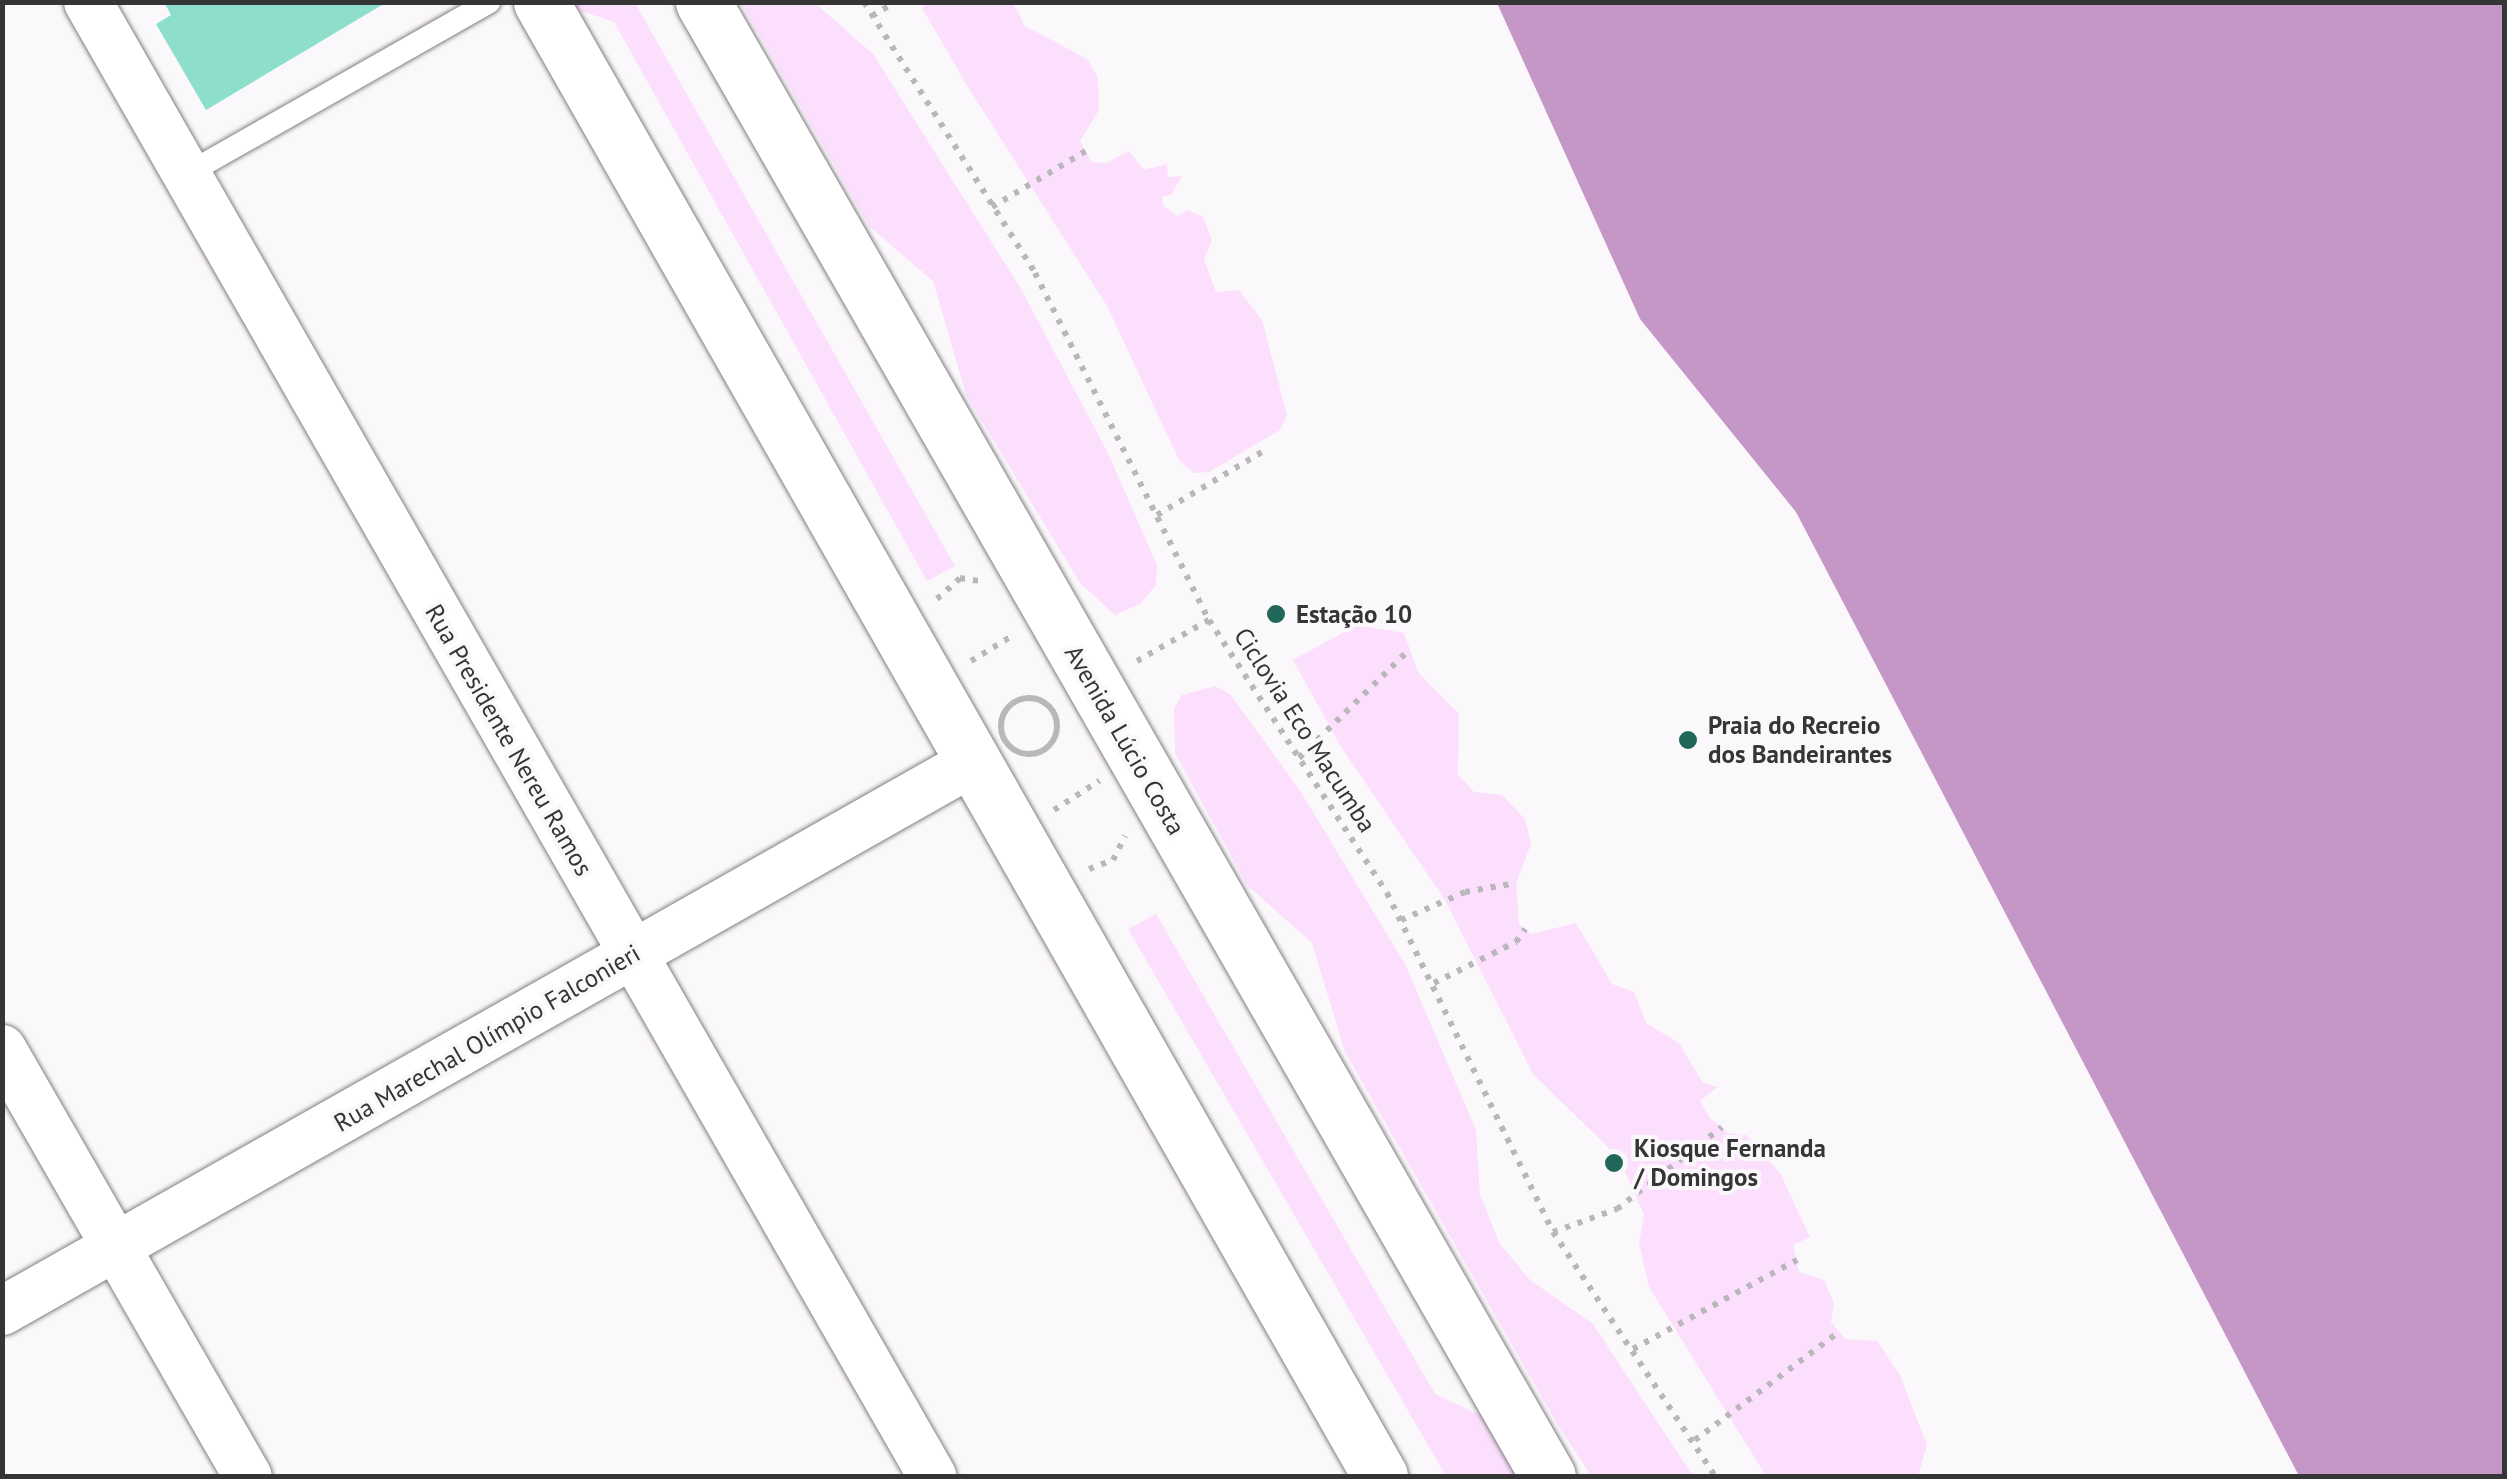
<!DOCTYPE html>
<meta charset="utf-8">
<style>
body{margin:0}
#map{position:relative;width:2507px;height:1479px;overflow:hidden;background:#fbf8fb;font-family:"PT Sans",sans-serif}
div>[style]{position:absolute}
[style*='--x']{left:calc(var(--x)*1px);top:calc(var(--y)*1px);width:calc(var(--w)*1px);rotate:calc(var(--a)*1deg)}
.green>*{inset:0;background:#fcdffd}
.water>*{inset:0;background:#c597c7}
.building>*{inset:0;background:#8ddfcc}
.path>*{height:6px;margin-top:-3px;transform-origin:0;background:repeating-linear-gradient(90deg,#b9b7b9 0 5px,transparent 0 13px)}
.path>.ring{margin:-3px;padding:0;box-sizing:content-box;background:none;border:6px solid #b9b7b9;border-radius:50%}
.roads{filter:drop-shadow(0 0 2px #838083) drop-shadow(0 0 2px #838083)}
.lane>*{height:22px;margin:-11px;padding:0 11px;transform-origin:11px;border-radius:11px;background:#fff}
.street>*{height:48px;margin:-24px;padding:0 24px;transform-origin:24px;border-radius:24px;background:#fff}
.secondary>*{height:55px;margin:-27.5px;padding:0 27.5px;transform-origin:27.5px;border-radius:27.5px;background:#fff}
.dots>*{width:28px;height:28px;translate:-50% -50%;box-sizing:border-box;border:5px solid #fbf8fb;border-radius:50%}
span{translate:-50% -50%;white-space:nowrap;text-align:center;line-height:1.15;-webkit-text-stroke:8px #fbf8fb;paint-order:stroke}
.poi-label{font-size:25px;color:#363536;font-weight:700}
.left{translate:0 -50%;text-align:left}
.street-label{font-size:25px;color:#363536}
.frame{position:absolute;inset:0;border:5px solid #363536;pointer-events:none}
</style>
<div id="map">
<div class="green">
<div style="clip-path:polygon(928px 2px,1013px 3px,1025px 26px,1087px 59px,1098px 78px,1099px 110px,1080px 141px,1092px 162px,1106px 163px,1129px 151px,1144px 170px,1167px 164px,1168px 177px,1182px 176px,1171px 195px,1163px 196px,1163px 206px,1177px 216px,1188px 210px,1203px 217px,1212px 240px,1204px 259px,1216px 292px,1239px 290px,1262px 320px,1287px 415px,1280px 430px,1209px 472px,1194px 473px,1179px 460px,1107px 306px,968px 87px,922px 8px)"></div>
<div style="clip-path:polygon(558px 3px,635px 3px,955px 566px,927px 581px,614px 22px)"></div>
<div style="clip-path:polygon(741px 3px,815px 3px,873px 54px,1021px 289px,1108px 453px,1157px 565px,1156px 585px,1140px 604px,1115px 615px,1080px 583px,966px 395px,933px 281px,869px 226px)"></div>
<div style="clip-path:polygon(1357px 625px,1404px 633px,1418px 672px,1459px 714px,1458px 774px,1474px 792px,1502px 795px,1525px 819px,1531px 844px,1516px 883px,1519px 924px,1531px 934px,1576px 923px,1612px 984px,1634px 992px,1646px 1023px,1679px 1043px,1703px 1083px,1718px 1087px,1700px 1101px,1710px 1118px,1728px 1133px,1746px 1135px,1780px 1173px,1810px 1237px,1793px 1245px,1799px 1272px,1824px 1280px,1834px 1303px,1831px 1322px,1845px 1339px,1877px 1341px,1900px 1375px,1927px 1445px,1918px 1476px,1766px 1476px,1649px 1287px,1639px 1243px,1644px 1215px,1619px 1158px,1533px 1074px,1445px 900px,1341px 747px,1293px 660px)"></div>
<div style="clip-path:polygon(1215px 686px,1230px 694px,1299px 789px,1405px 964px,1476px 1130px,1480px 1195px,1500px 1244px,1530px 1280px,1593px 1324px,1693px 1476px,1591px 1476px,1557px 1424px,1345px 1052px,1312px 943px,1247px 885px,1175px 753px,1174px 708px,1182px 695px)"></div>
<div style="clip-path:polygon(1156px 914px,1435px 1394px,1491px 1420px,1522px 1476px,1446px 1476px,1128px 929px)"></div>
</div>
<div class="water">
<div style="clip-path:polygon(1497px 3px,2504px 3px,2504px 1476px,2299px 1476px,1796px 512px,1640px 319px)"></div>
</div>
<div class="building">
<div style="clip-path:polygon(164px 2px,387px 2px,206px 110px,156px 24px,171px 15px)"></div>
</div>
<div class="path">
<div style="--x:864;--y:2;--w:320;--a:57.7"></div>
<div style="--x:1035;--y:273;--w:388;--a:63.4"></div>
<div style="--x:1209;--y:620;--w:326;--a:56.9"></div>
<div style="--x:1387;--y:893;--w:377;--a:63.9"></div>
<div style="--x:1553;--y:1232;--w:293;--a:56.4"></div>
<div style="--x:872;--y:16;--w:27;--a:-31"></div>
<div style="--x:992;--y:207;--w:109;--a:-30.8"></div>
<div style="--x:1157;--y:515;--w:128;--a:-31"></div>
<div style="--x:937;--y:599;--w:31;--a:-42"></div>
<div style="--x:960;--y:578;--w:20;--a:9"></div>
<div style="--x:971;--y:661;--w:48;--a:-31.4"></div>
<div style="--x:1137;--y:661;--w:83;--a:-29.7"></div>
<div class="ring" style="left:1001px;top:698px;width:50px;height:50px"></div>
<div style="--x:1299;--y:758;--w:150;--a:-44.5"></div>
<div style="--x:1054;--y:810;--w:54;--a:-32.8"></div>
<div style="--x:1089;--y:869;--w:26;--a:-21"></div>
<div style="--x:1113;--y:860;--w:27;--a:-63"></div>
<div style="--x:1401;--y:920;--w:70;--a:-23.6"></div>
<div style="--x:1465;--y:892;--w:52;--a:-10"></div>
<div style="--x:1434;--y:983;--w:92;--a:-26.6"></div>
<div style="--x:1516;--y:942;--w:16;--a:-55"></div>
<div style="--x:1553;--y:1232;--w:68;--a:-19.8"></div>
<div style="--x:1617;--y:1209;--w:133;--a:-38"></div>
<div style="--x:1633;--y:1349;--w:187;--a:-28.5"></div>
<div style="--x:1695;--y:1440;--w:180;--a:-36.9"></div>
</div>
<div class="roads">
<div class="lane">
<div style="--x:185;--y:175;--w:350;--a:-29.6"></div>
</div>
<div class="street">
<div style="--x:88;--y:2;--w:1699;--a:60.2"></div>
<div style="--x:2;--y:1049;--w:493;--a:60.1"></div>
<div style="--x:2;--y:1311;--w:1113;--a:-29.49"></div>
</div>
<div class="secondary">
<div style="--x:541;--y:2;--w:1696;--a:60.35"></div>
<div style="--x:703;--y:2;--w:1699;--a:60.18"></div>
</div>
</div>
<div class="dots">
<div style="left:1276px;top:614px;background:#216759"></div>
<div style="left:1688px;top:740px;background:#216759"></div>
<div style="left:1614px;top:1163px;background:#216759"></div>
</div>
<div class="poi-label">
<span class="left" style="left:1296px;top:614px">Estação 10</span>
<span class="left" style="left:1708px;top:740px">Praia do Recreio<br>dos Bandeirantes</span>
<span class="left" style="left:1634px;top:1163px">Kiosque Fernanda<br>/ Domingos</span>
</div>
<div class="street-label">
<span style="left:1305px;top:730px;rotate:57deg">Ciclovia Eco Macumba</span>
<span style="left:509px;top:740px;rotate:60deg">Rua Presidente Nereu Ramos</span>
<span style="left:1125px;top:740px;rotate:60deg">Avenida Lúcio Costa</span>
<span style="left:487px;top:1038px;rotate:-30deg">Rua Marechal Olímpio Falconieri</span>
</div>
<div class="frame"></div>
</div>
